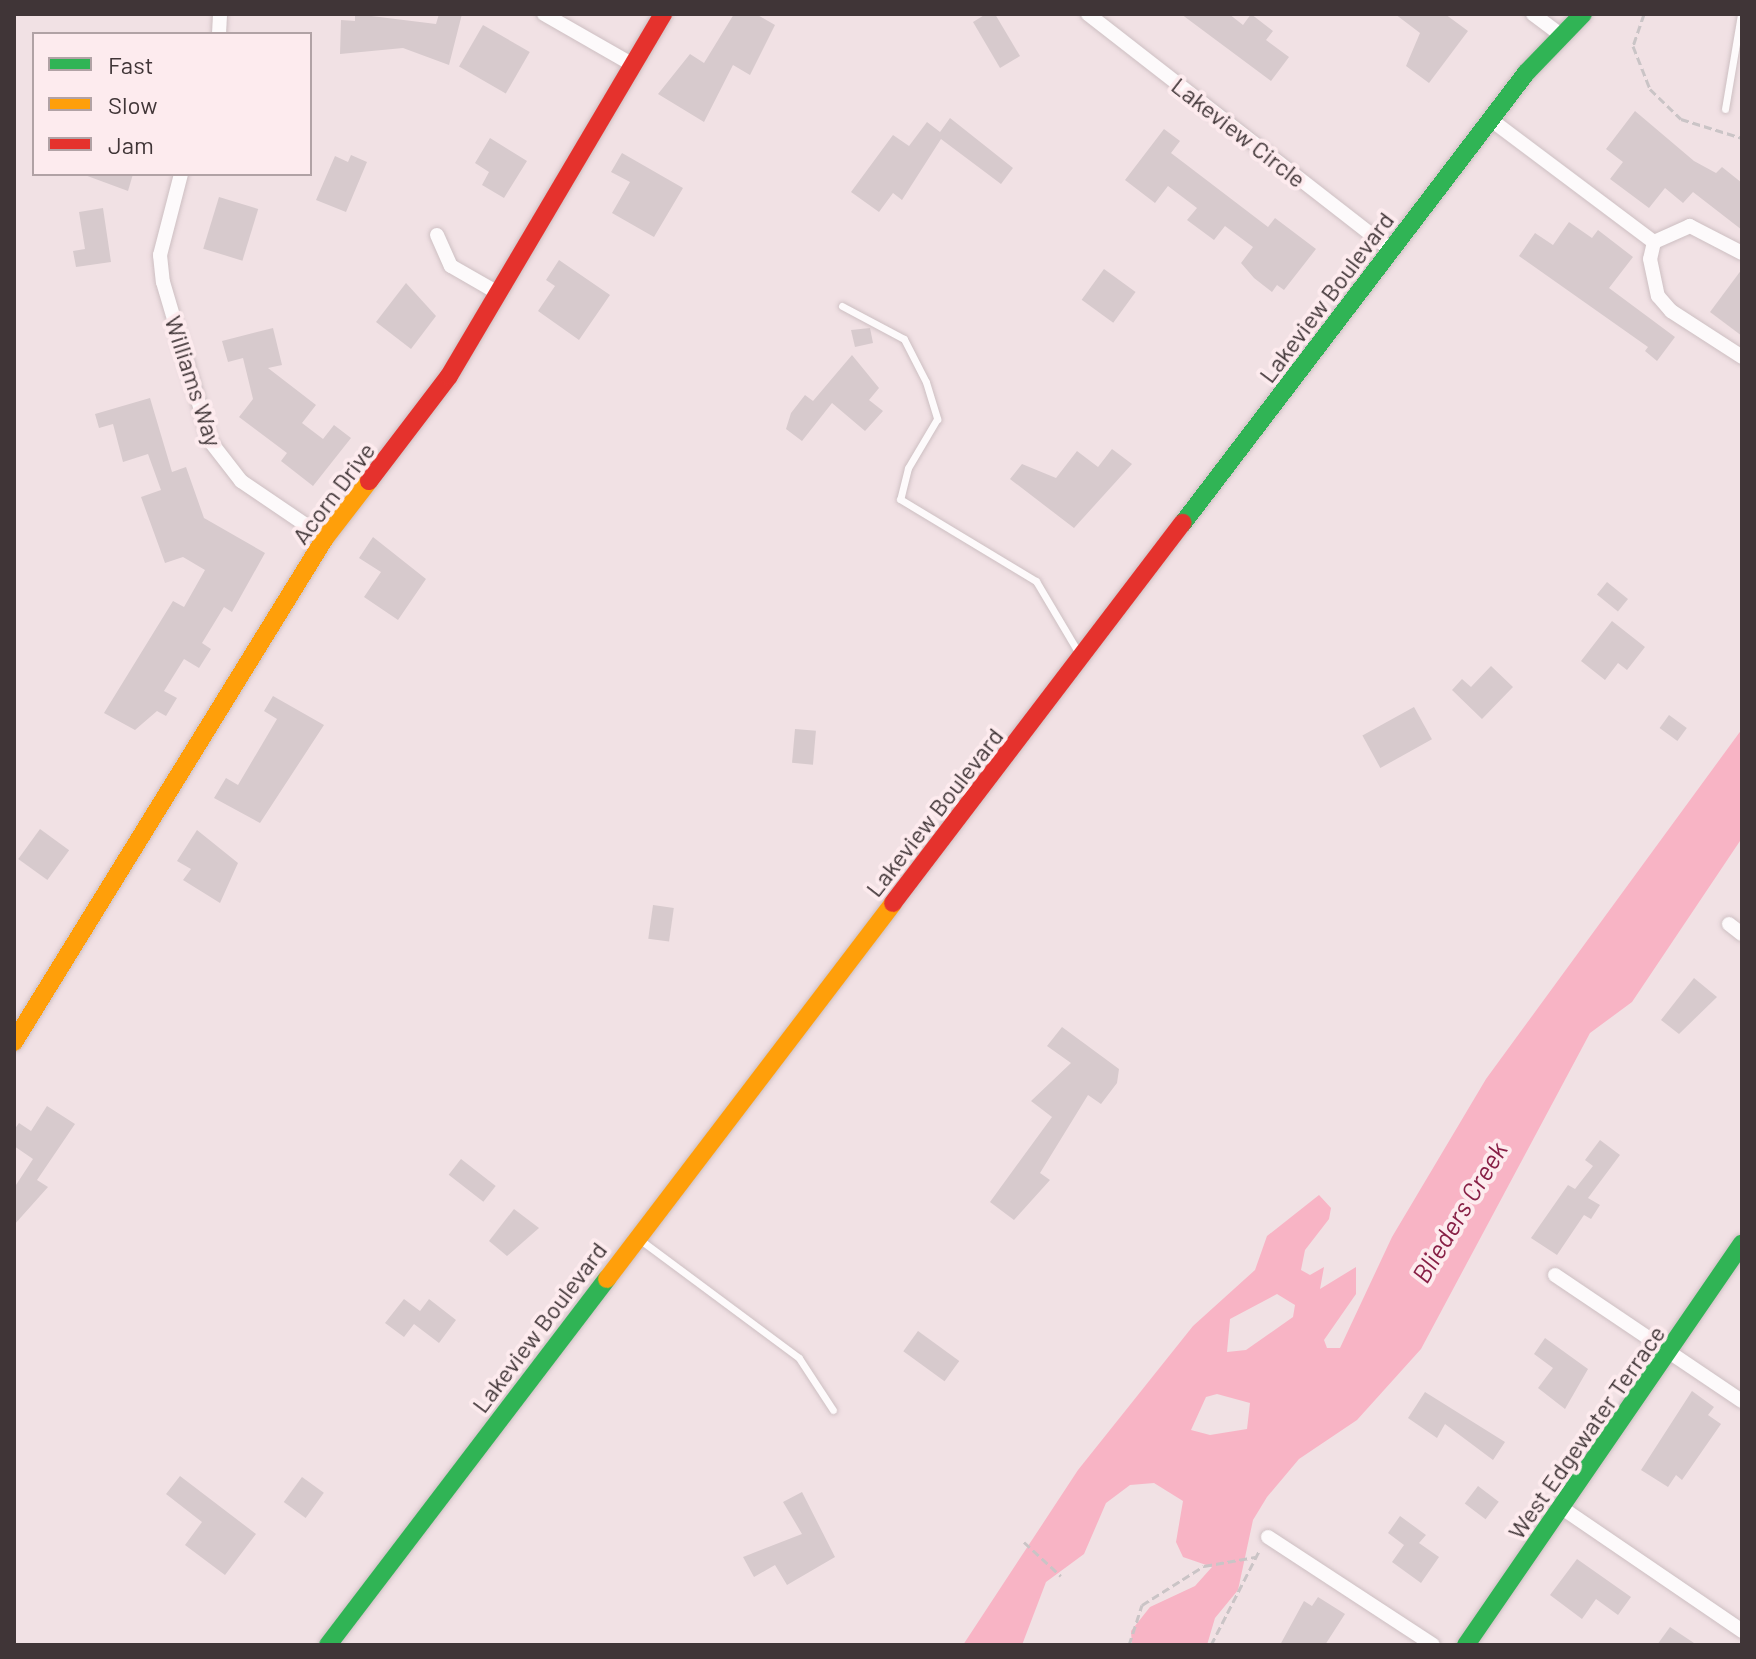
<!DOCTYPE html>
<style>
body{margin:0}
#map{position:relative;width:1756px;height:1659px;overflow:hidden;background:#f1e1e4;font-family:Barlow,sans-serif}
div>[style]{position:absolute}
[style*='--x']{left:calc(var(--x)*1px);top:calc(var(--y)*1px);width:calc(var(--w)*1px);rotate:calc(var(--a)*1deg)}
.water>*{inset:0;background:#f8b4c5}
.building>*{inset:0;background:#d7cacd;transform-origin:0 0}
.path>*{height:3px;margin-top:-1.5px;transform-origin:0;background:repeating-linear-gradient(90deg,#cac4c6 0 8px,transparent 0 12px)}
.roads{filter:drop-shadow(0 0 2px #cdbfc2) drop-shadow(0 0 2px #cdbfc2)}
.lane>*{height:7px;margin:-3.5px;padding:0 3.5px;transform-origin:3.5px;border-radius:3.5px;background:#fdfafb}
.street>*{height:14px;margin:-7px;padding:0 7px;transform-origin:7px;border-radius:7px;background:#fdfafb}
.fast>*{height:18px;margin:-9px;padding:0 9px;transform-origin:9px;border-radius:9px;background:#30b455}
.slow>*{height:18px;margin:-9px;padding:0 9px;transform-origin:9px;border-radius:9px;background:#ff9f0a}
.jam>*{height:18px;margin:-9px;padding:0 9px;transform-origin:9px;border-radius:9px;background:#e5322d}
span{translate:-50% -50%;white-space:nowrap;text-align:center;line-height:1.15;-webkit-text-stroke:8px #fdebee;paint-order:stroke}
.street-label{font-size:24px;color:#403537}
.water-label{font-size:26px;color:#882046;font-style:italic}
.frame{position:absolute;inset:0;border:16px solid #403537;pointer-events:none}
.legend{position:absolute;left:32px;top:32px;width:280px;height:144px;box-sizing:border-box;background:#fdebee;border:2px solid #b1a2a5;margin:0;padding:10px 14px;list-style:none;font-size:24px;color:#403537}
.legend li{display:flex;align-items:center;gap:16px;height:40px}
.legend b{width:40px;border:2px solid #b1a2a5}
</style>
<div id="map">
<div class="water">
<div style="clip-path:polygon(evenodd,1742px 729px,1742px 838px,1632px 1002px,1590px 1033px,1421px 1349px,1357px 1420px,1299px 1459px,1267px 1497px,1253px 1520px,1238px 1590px,1215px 1618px,1207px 1645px,1132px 1645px,1131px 1631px,1150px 1607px,1195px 1586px,1212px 1567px,1183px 1557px,1176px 1542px,1183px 1501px,1154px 1483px,1130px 1485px,1106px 1503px,1084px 1554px,1046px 1582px,1022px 1645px,963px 1645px,1078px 1470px,1193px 1326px,1255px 1270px,1267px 1236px,1319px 1195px,1331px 1208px,1329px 1219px,1305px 1250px,1301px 1270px,1310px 1275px,1324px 1267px,1320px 1289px,1356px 1267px,1356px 1294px,1324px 1340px,1327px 1348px,1340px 1348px,1392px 1237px,1486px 1079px,1742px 729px,1277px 1294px,1295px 1305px,1293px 1317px,1246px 1350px,1227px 1352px,1230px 1319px,1277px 1294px,1742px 729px,1217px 1394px,1250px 1403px,1247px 1429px,1210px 1435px,1191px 1430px,1206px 1397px,1217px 1394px)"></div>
</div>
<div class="building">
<div style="clip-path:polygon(355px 14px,436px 24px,439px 14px,462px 14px,449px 65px,403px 48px,340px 54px,341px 20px,355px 21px)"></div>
<div style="clip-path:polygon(734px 14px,756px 14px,775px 25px,750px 75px,733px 65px,704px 122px,658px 94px,690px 54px,704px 63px)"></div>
<div style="clip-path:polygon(986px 14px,995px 14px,1020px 56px,1000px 68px,973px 22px)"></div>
<div style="clip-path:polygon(1181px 14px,1229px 14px,1243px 25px,1251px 14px,1273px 31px,1266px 40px,1289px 57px,1271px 81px)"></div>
<div style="clip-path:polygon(1395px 14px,1445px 14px,1468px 31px,1429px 83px,1406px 66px,1420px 33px)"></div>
<div style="left:483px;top:25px;width:54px;height:48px;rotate:30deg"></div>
<div style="clip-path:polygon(1635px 111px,1694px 161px,1716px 173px,1722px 167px,1742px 183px,1742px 230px,1693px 192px,1683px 203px,1665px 188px,1649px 208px,1610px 179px,1623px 162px,1606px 149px)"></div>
<div style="clip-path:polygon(950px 118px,1013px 168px,1001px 184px,941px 139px,902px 200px,893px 193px,879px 212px,851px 192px,893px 135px,909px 146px,927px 122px,940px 132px)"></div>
<div style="clip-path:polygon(1164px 129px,1180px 141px,1171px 153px,1268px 227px,1275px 218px,1316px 249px,1284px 290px,1277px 285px,1272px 292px,1254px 278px,1241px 263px,1253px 247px,1225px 226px,1214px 240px,1187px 220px,1197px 208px,1168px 186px,1155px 203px,1125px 180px)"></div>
<div style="clip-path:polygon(490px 138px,527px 161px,504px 198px,482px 185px,489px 172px,475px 163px)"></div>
<div style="clip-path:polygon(622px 153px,683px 188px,654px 237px,612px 213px,630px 182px,611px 172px)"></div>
<div style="clip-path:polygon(351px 155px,367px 162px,346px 212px,316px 200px,335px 156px,348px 162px)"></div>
<div style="clip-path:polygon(82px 174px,133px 174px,128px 191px)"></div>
<div style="left:219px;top:197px;width:41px;height:54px;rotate:17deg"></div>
<div style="clip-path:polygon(103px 208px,111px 262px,76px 267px,73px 251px,85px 249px,79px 212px)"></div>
<div style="clip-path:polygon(1569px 222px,1592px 238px,1598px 230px,1633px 257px,1609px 288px,1675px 337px,1657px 361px,1645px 351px,1648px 347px,1519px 256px,1535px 233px,1553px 245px)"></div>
<div style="clip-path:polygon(559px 260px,610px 295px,579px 340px,538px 311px,555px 286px,546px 280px)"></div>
<div style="left:1104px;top:269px;width:39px;height:38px;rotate:36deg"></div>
<div style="clip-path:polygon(1742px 269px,1742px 336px,1710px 312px)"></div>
<div style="clip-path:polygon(406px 283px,436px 316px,411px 349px,376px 322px)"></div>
<div style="clip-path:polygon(273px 328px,282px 365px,268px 368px,316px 405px,302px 423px,323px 439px,334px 425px,351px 438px,313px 486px,281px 461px,287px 453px,239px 417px,253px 399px,243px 358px,228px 362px,222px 341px)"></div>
<div style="clip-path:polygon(870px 328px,873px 343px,855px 347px,851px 330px)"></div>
<div style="clip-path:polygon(852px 355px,879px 388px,869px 400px,883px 411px,865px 431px,832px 403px,802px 441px,786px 429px,791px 413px,805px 395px,813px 401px)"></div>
<div style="clip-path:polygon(150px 398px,172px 472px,186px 467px,204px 518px,265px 553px,232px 612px,224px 607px,202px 643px,211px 649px,199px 668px,184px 659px,164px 691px,177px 698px,166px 716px,157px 711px,135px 730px,104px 713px,173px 601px,184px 607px,205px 570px,183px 557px,165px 563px,141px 497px,161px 490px,148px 454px,123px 462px,113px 424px,99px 428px,95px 414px)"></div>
<div style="clip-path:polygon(1112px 449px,1132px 464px,1074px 528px,1010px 479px,1022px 464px,1056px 478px,1077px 451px,1098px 467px)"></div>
<div style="clip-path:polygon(373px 537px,426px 579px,398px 620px,364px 597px,381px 572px,359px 558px)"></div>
<div style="left:1607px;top:582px;width:27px;height:16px;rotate:39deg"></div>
<div style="clip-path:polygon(1612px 621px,1645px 647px,1627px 670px,1618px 663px,1605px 680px,1581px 661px)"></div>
<div style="clip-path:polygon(1491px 666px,1513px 687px,1482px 719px,1452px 690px,1462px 679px,1471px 687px)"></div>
<div style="clip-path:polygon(273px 696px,324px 725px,260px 823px,214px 798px,226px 778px,238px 785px,277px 719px,264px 711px)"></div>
<div style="left:1414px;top:707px;width:37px;height:59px;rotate:61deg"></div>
<div style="left:1669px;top:715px;width:22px;height:16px;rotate:36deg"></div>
<div style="left:795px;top:729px;width:21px;height:34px;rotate:5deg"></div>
<div style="left:40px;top:829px;width:36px;height:37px;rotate:36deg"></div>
<div style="clip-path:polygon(197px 830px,238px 863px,220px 903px,183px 880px,191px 869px,177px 861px)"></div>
<div style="left:653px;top:905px;width:21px;height:34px;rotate:8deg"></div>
<div style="clip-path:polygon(1694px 978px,1717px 997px,1679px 1034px,1661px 1020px)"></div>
<div style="clip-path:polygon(1062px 1027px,1119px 1069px,1117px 1083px,1101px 1104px,1088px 1095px,1040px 1173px,1050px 1180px,1014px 1220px,990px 1202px,1052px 1117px,1031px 1101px,1071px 1063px,1047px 1046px)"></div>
<div style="clip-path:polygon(47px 1106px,75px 1124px,37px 1180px,48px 1187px,14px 1225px,14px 1188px,33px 1159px,14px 1146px,14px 1130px,19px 1123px,31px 1131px)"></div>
<div style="clip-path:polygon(1600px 1140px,1620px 1155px,1588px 1198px,1600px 1205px,1591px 1219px,1584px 1215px,1557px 1255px,1531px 1238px,1568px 1185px,1575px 1189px,1593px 1166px,1585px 1160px)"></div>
<div style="left:461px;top:1159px;width:44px;height:20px;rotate:38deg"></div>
<div style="clip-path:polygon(514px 1209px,539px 1228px,507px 1256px,489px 1241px)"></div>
<div style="clip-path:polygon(404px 1299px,420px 1311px,429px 1299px,456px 1320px,439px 1343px,414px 1324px,404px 1337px,385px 1323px)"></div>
<div style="left:918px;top:1331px;width:51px;height:25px;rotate:36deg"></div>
<div style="clip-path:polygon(1545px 1338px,1588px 1369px,1565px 1409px,1538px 1388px,1553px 1368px,1534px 1354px)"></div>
<div style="clip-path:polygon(1692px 1391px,1714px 1407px,1708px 1415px,1721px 1424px,1682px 1480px,1676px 1475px,1668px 1487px,1641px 1470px)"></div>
<div style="clip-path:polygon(1425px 1392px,1505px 1442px,1493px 1460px,1445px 1424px,1437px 1438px,1408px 1418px)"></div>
<div style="clip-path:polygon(180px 1476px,256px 1534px,225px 1575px,185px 1545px,202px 1522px,166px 1494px)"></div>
<div style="left:302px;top:1477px;width:27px;height:31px;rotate:36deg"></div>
<div style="left:1478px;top:1486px;width:26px;height:22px;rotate:37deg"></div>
<div style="clip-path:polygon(802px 1492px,835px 1557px,787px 1585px,775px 1565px,754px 1577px,743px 1557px,802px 1534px,783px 1502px)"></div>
<div style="clip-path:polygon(1400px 1516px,1426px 1535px,1419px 1543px,1439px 1557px,1421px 1583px,1392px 1562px,1404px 1545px,1388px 1533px)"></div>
<div style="clip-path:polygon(1577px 1559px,1631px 1597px,1618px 1615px,1596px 1599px,1582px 1619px,1550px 1595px)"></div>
<div style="clip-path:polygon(1318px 1597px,1345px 1614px,1325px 1645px,1280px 1645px,1304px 1601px,1312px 1606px)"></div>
<div style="clip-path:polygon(1670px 1627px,1697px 1645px,1657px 1645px)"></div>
</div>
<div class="path">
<div style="--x:1644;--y:14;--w:34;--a:109"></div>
<div style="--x:1633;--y:46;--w:46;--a:68.4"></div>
<div style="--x:1650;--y:89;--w:43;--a:44.1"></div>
<div style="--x:1681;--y:119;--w:64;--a:17.3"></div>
<div style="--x:1024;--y:1542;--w:50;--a:42.6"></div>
<div style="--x:1129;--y:1645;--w:42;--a:-72"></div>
<div style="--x:1142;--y:1605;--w:73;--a:-32.2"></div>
<div style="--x:1204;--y:1566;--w:52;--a:-10"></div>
<div style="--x:1211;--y:1645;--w:106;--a:-62.9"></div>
</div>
<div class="roads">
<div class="lane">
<div style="--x:1725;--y:109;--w:96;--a:-80.4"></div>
<div style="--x:842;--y:306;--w:70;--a:28"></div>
<div style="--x:904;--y:339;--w:48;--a:62.9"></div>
<div style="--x:926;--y:382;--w:39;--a:73"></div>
<div style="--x:937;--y:419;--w:57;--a:120.6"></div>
<div style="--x:908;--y:468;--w:32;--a:104"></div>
<div style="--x:900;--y:499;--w:159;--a:31.1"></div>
<div style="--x:1036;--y:581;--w:86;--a:59.3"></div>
<div style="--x:639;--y:1239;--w:199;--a:36.6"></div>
<div style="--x:799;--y:1358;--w:62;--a:56.8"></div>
</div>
<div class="street">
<div style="--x:544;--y:14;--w:103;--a:29.8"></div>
<div style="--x:1088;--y:14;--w:384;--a:37.9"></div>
<div style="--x:1533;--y:14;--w:35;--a:37"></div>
<div style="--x:219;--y:34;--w:20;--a:-87"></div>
<div style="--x:1490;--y:119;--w:205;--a:36.9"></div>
<div style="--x:181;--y:174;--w:84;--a:104.5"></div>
<div style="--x:160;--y:255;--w:27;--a:84"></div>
<div style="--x:163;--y:282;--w:166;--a:73.5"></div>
<div style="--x:210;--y:441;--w:51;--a:52.2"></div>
<div style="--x:241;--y:481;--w:102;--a:34.2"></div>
<div style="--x:437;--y:235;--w:34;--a:66"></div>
<div style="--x:451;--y:266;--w:54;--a:29.9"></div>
<div style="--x:1742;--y:253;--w:59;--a:-152.6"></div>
<div style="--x:1690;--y:226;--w:39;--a:156"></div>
<div style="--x:1654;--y:242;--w:17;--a:103"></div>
<div style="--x:1650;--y:259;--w:38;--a:78"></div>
<div style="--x:1658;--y:296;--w:20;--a:49"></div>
<div style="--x:1671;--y:311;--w:85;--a:32.9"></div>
<div style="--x:1729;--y:924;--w:16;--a:38"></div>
<div style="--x:1555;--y:1275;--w:225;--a:34"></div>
<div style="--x:1562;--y:1508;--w:218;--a:34.3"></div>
<div style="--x:1268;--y:1537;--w:197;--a:33.2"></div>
</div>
<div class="fast">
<div style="--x:1183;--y:523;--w:566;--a:-52.68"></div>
<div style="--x:1526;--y:73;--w:82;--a:-46"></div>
<div style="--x:328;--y:1645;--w:460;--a:-52.7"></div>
<div style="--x:1466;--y:1645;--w:487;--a:-55.5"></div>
</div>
<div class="slow">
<div style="--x:14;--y:1042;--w:592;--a:-58.32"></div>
<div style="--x:325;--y:538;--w:72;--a:-52.3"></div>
<div style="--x:607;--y:1279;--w:472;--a:-52.7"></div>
</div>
<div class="jam">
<div style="--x:369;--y:481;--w:132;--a:-52.7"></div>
<div style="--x:449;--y:376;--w:421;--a:-59.4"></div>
<div style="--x:893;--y:903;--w:478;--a:-52.7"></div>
</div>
</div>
<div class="street-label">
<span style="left:1239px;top:132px;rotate:38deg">Lakeview Circle</span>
<span style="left:1326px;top:297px;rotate:-53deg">Lakeview Boulevard</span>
<span style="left:194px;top:381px;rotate:72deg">Williams Way</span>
<span style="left:333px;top:493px;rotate:-53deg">Acorn Drive</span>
<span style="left:934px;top:812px;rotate:-52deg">Lakeview Boulevard</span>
<span style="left:539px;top:1327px;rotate:-53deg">Lakeview Boulevard</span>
<span style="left:1586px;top:1432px;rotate:-55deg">West Edgewater Terrace</span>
</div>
<div class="water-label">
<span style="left:1459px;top:1212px;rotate:-59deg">Blieders Creek</span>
</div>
<div class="frame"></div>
<ul class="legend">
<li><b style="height:10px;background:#30b455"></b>Fast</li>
<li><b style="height:10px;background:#ff9f0a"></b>Slow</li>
<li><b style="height:10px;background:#e5322d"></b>Jam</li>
</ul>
</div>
